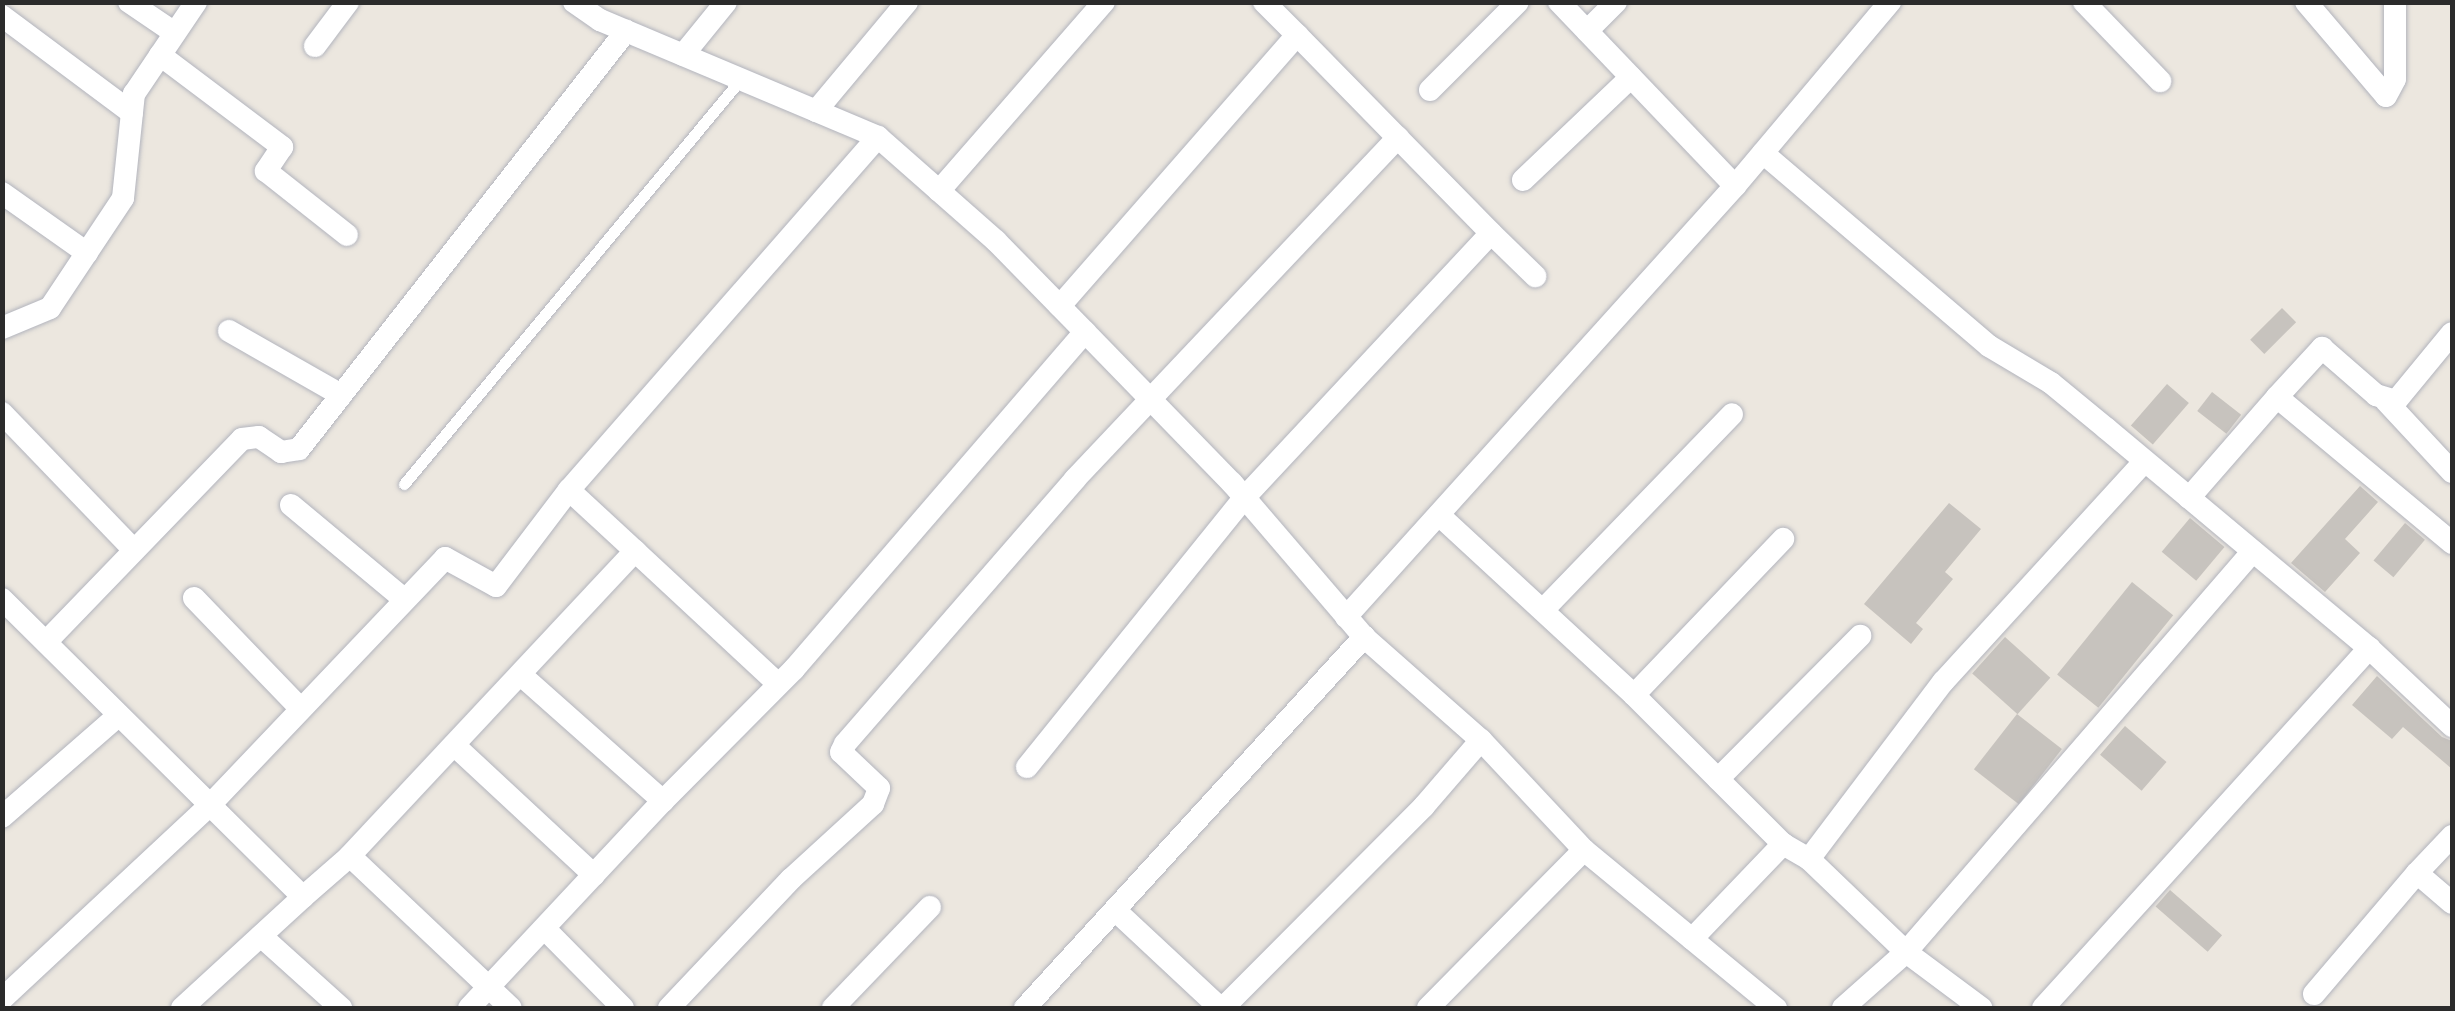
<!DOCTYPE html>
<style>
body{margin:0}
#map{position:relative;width:2455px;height:1011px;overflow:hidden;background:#ece7df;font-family:"Fira Sans",sans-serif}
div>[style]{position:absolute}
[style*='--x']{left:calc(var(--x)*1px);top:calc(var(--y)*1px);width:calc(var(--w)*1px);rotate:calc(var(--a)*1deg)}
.building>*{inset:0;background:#c7c3be;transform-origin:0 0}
.roads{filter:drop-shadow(0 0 2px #b2b4bd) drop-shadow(0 0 2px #b2b4bd)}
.lane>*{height:11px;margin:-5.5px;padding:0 5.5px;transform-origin:5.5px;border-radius:5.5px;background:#fff}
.street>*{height:22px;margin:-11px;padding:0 11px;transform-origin:11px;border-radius:11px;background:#fff}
span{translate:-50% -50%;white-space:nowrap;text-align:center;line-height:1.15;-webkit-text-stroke:9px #fff;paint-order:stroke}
.frame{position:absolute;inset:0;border:5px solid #2b2b2b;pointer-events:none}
</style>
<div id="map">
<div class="building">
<div style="left:2282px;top:308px;width:20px;height:45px;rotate:45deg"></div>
<div style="left:2167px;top:384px;width:29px;height:55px;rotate:41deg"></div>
<div style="left:2212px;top:392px;width:37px;height:24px;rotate:38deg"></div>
<div style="clip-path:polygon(2360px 486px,2378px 502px,2345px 539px,2360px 553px,2325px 592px,2291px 563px)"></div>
<div style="clip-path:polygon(1949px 503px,1981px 529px,1945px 572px,1953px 579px,1916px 623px,1923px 629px,1911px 644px,1864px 604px)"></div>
<div style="left:2190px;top:518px;width:45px;height:44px;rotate:40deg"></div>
<div style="left:2405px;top:523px;width:26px;height:49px;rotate:40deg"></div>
<div style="left:2132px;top:582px;width:53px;height:119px;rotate:39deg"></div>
<div style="left:2005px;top:637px;width:61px;height:49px;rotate:42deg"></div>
<div style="clip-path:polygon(2377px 676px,2442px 737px,2452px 741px,2452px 769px,2403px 727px,2392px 739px,2352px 705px)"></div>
<div style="left:2017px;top:714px;width:57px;height:70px;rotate:38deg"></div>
<div style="left:2125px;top:726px;width:55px;height:38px;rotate:41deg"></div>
<div style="left:2170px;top:890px;width:69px;height:22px;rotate:41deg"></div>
</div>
<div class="roads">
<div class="lane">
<div style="--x:404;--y:484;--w:527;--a:-50.24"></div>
</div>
<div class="street">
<div style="--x:129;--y:2;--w:55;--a:34"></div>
<div style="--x:574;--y:2;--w:32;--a:35"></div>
<div style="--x:600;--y:20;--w:302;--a:22.8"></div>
<div style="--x:878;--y:137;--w:157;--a:41.4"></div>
<div style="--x:996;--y:241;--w:127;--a:45.6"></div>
<div style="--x:1085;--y:332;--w:211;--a:45.8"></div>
<div style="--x:1232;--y:483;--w:203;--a:49.4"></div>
<div style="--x:1364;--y:637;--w:156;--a:41.4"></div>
<div style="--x:1481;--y:740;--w:151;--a:46.9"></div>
<div style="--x:1584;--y:850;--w:249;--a:39.5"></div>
<div style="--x:1264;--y:2;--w:47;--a:45"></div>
<div style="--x:2084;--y:2;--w:110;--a:46.1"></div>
<div style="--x:2306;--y:2;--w:123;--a:49.6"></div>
<div style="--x:2386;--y:96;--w:19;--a:-62"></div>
<div style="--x:2395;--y:79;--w:77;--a:-90"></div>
<div style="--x:2;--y:16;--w:162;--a:36.7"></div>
<div style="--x:1587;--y:31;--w:41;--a:-45"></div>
<div style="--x:315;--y:46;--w:55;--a:-53.1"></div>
<div style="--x:160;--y:55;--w:153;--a:37"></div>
<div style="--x:282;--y:147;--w:29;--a:124"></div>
<div style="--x:266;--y:171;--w:103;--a:38.3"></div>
<div style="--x:683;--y:55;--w:68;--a:-50.9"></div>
<div style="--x:1430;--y:90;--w:124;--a:-45"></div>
<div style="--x:816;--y:111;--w:142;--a:-50.1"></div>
<div style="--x:1763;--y:153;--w:297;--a:40.5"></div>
<div style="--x:1989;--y:346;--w:72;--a:30.8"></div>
<div style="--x:2051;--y:383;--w:72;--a:39.4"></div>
<div style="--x:2107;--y:429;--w:341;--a:39.9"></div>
<div style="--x:2369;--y:648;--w:114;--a:43.2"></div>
<div style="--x:1523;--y:180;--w:149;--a:-43.6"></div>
<div style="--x:1735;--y:186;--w:241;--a:-49.9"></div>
<div style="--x:939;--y:191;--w:251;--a:-48.9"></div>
<div style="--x:2;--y:193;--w:104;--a:35.2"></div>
<div style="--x:1491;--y:233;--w:62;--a:44.3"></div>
<div style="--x:2;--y:328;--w:52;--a:-22.6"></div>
<div style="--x:50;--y:308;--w:132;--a:-56.4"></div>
<div style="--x:123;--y:198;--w:105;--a:-84"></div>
<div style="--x:134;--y:94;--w:111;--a:-56"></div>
<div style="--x:229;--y:331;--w:129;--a:29.7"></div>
<div style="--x:2277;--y:397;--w:67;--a:-47.4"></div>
<div style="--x:2322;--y:348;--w:72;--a:41"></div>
<div style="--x:2376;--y:395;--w:21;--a:17"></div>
<div style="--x:2396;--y:401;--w:88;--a:-50.5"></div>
<div style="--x:2386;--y:401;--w:97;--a:47.1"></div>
<div style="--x:2;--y:413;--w:187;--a:46.1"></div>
<div style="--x:569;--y:490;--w:90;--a:42.7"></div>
<div style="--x:635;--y:551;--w:417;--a:133.1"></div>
<div style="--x:350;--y:856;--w:62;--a:138.9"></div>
<div style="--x:303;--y:897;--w:131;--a:-135.3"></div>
<div style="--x:210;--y:805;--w:341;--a:-46.4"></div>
<div style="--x:445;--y:558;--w:58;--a:28.8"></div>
<div style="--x:496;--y:586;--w:121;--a:-52.8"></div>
<div style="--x:569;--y:490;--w:469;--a:-48.8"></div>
<div style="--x:2189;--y:498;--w:134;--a:-48.9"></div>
<div style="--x:2277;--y:397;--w:228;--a:39.8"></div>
<div style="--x:291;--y:505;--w:148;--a:39.8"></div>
<div style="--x:1439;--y:515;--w:265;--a:42.7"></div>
<div style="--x:1634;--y:695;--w:211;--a:45"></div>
<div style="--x:635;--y:551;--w:195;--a:42.9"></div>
<div style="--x:194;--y:598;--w:153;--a:46.1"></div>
<div style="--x:2;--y:599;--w:293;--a:44.7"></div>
<div style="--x:210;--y:805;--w:284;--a:137"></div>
<div style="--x:1543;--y:610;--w:272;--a:-46"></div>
<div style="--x:1346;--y:617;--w:581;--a:-47.93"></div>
<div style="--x:1735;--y:186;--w:255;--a:-133.7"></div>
<div style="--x:46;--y:642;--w:282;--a:-46"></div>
<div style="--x:242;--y:439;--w:17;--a:-7"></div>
<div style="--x:259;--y:437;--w:27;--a:34"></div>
<div style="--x:281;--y:452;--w:18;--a:-9"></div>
<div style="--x:299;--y:449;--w:531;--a:-51.96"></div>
<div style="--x:521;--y:675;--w:190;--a:41.6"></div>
<div style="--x:1634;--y:695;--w:216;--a:-46.3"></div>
<div style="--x:454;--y:745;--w:191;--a:42.9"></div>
<div style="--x:1027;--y:767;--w:346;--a:-51.1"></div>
<div style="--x:1244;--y:498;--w:362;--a:-47"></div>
<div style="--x:1491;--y:233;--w:277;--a:-134.4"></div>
<div style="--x:1297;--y:35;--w:360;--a:131.2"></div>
<div style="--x:1718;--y:779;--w:202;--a:-45.2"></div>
<div style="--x:2;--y:817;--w:155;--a:-41.1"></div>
<div style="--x:2452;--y:836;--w:51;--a:133.4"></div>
<div style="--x:2417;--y:873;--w:46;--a:40.6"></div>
<div style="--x:350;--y:856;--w:221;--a:43.4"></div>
<div style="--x:1809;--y:859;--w:134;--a:43.8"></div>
<div style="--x:1906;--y:952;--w:94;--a:36.7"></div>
<div style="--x:1115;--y:910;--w:142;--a:43"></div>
<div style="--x:1219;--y:1007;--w:10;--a:-24"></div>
<div style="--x:1228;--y:1003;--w:278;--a:-45.1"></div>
<div style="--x:1424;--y:806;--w:87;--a:-49.2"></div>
<div style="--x:545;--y:929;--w:111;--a:45.4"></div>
<div style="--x:261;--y:936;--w:108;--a:42"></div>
<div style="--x:1692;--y:939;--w:132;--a:-46.2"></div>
<div style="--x:1783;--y:844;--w:30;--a:30"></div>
<div style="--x:1809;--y:859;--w:222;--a:-52.9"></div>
<div style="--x:1943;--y:682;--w:299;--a:-47.6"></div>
<div style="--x:2314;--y:994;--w:159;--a:-49.6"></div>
<div style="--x:182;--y:1008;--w:164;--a:-42.5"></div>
<div style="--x:469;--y:1008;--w:284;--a:-46.9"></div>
<div style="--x:663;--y:801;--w:186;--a:-45.2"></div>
<div style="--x:794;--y:669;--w:445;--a:-49.2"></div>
<div style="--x:669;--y:1008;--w:178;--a:-46.6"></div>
<div style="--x:791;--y:879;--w:111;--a:-42.4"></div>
<div style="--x:873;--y:804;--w:17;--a:-69"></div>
<div style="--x:879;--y:788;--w:52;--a:-136.5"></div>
<div style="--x:841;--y:752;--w:9;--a:-63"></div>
<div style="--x:845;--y:744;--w:351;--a:-49"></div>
<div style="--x:1075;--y:479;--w:470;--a:-46.6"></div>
<div style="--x:833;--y:1008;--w:140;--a:-46.2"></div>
<div style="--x:1025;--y:1008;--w:503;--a:-47.58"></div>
<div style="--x:1428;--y:1008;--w:222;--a:-45.4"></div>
<div style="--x:1843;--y:1008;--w:84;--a:-41.6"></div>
<div style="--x:1906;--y:952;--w:530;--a:-49.13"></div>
<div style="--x:2043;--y:1008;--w:486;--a:-47.8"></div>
</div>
</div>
<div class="frame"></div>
</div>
